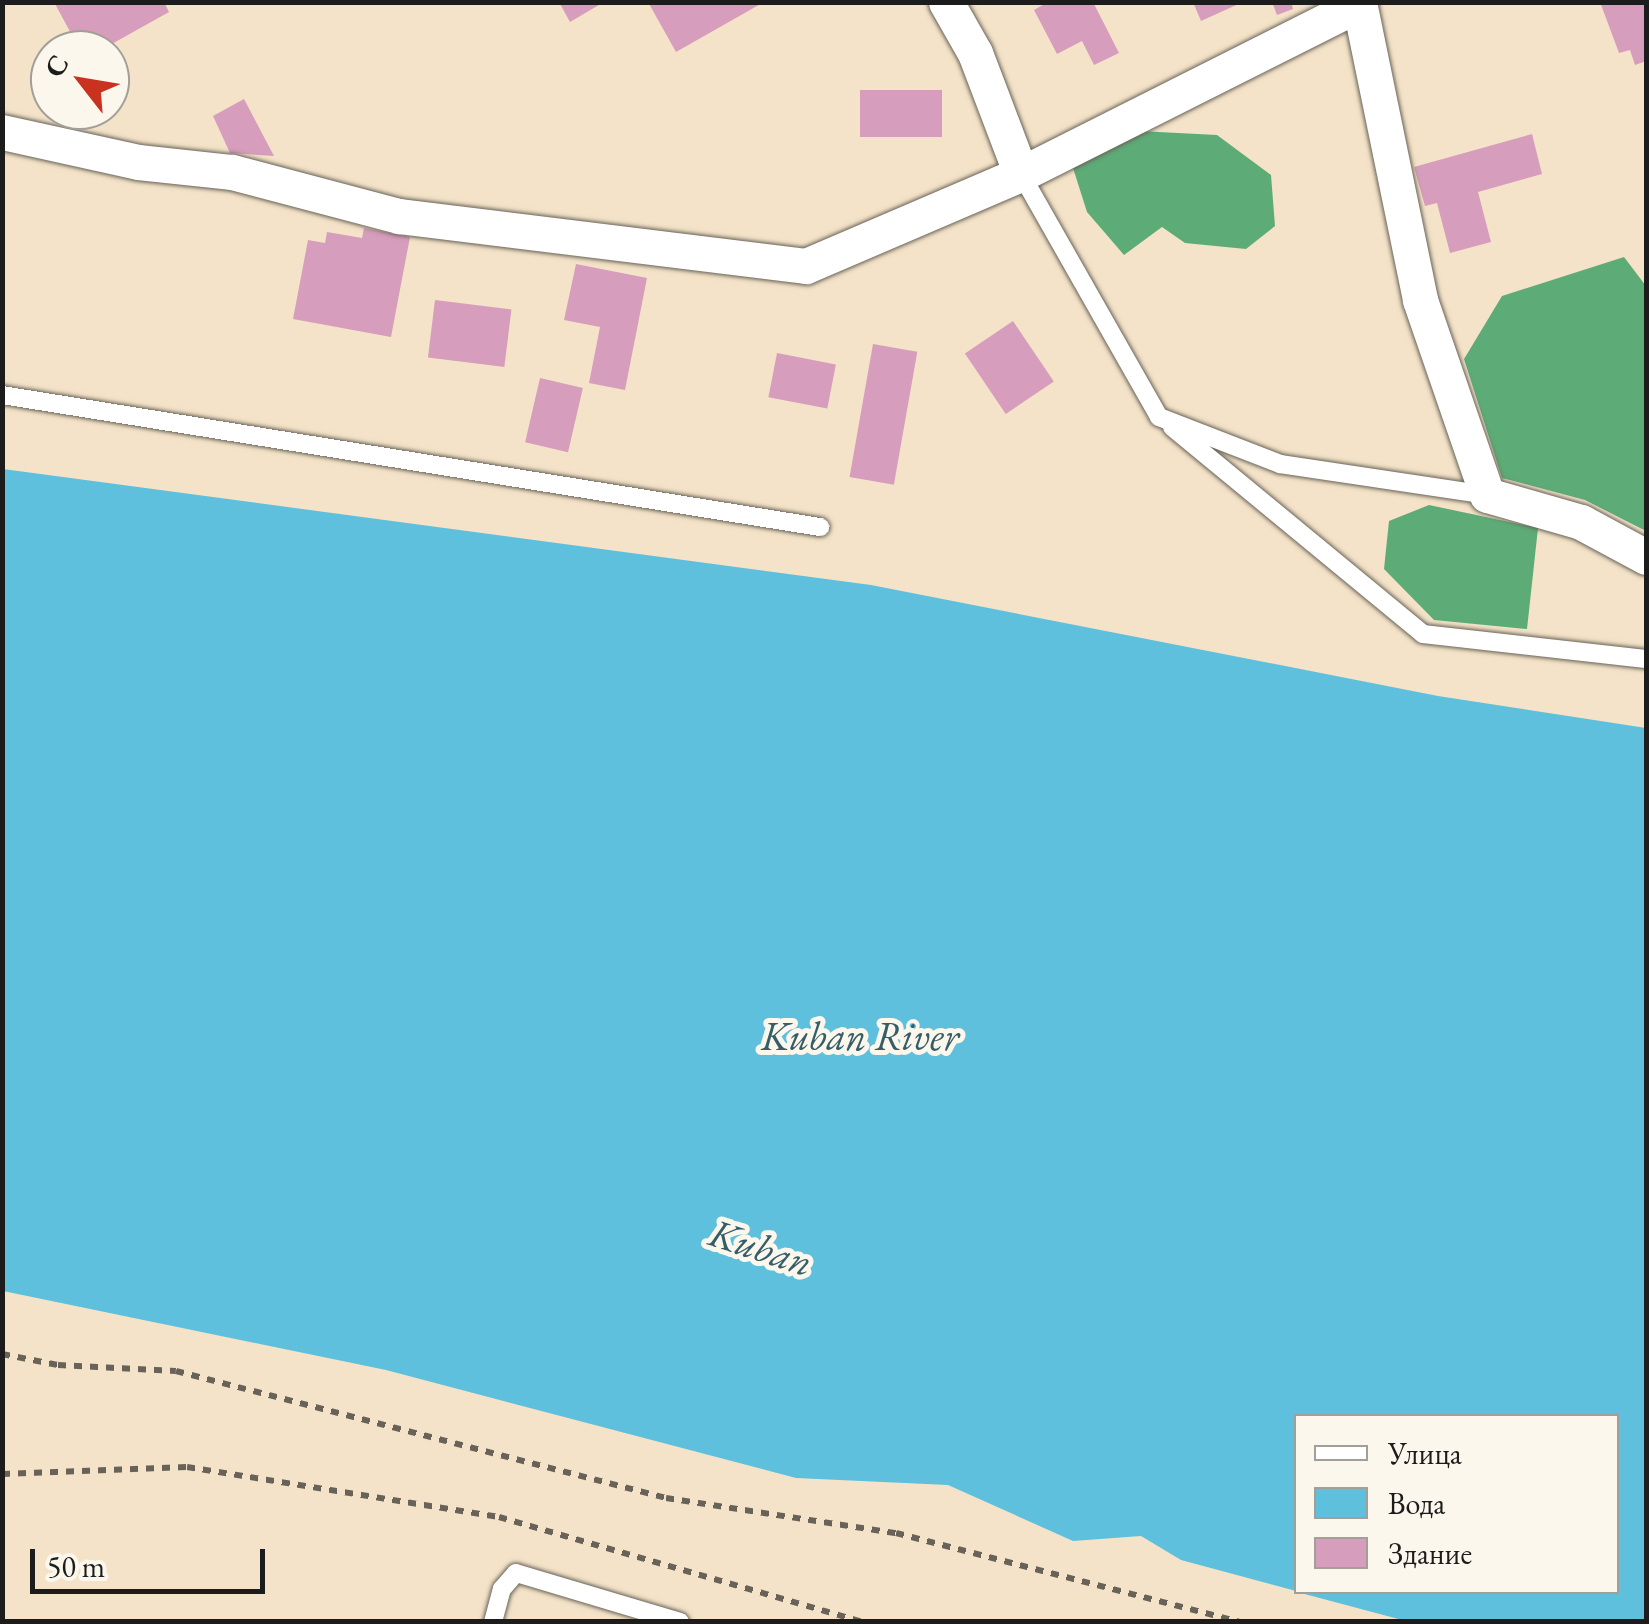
<!DOCTYPE html>
<meta charset="utf-8">
<style>
body{margin:0}
#map{position:relative;width:1649px;height:1624px;overflow:hidden;background:#f4e3c8;font-family:"EB Garamond",serif}
div>[style]{position:absolute}
[style*='--x']{left:calc(var(--x)*1px);top:calc(var(--y)*1px);width:calc(var(--w)*1px);rotate:calc(var(--a)*1deg)}
.forest>*{inset:0;background:#5dac77}
.water>*{inset:0;background:#5ec0dc}
.building>*{inset:0;background:#d79dbc;transform-origin:0 0}
.path>*{height:6px;margin-top:-3px;transform-origin:0;background:repeating-linear-gradient(90deg,#686258 0 8px,transparent 0 16px)}
.roads{filter:drop-shadow(0 0 2px #686258) drop-shadow(0 0 2px #686258)}
.lane>*{height:18px;margin:-9px;padding:0 9px;transform-origin:9px;border-radius:9px;background:#fff}
.street>*{height:35px;margin:-17.5px;padding:0 17.5px;transform-origin:17.5px;border-radius:17.5px;background:#fff}
span{translate:-50% -50%;white-space:nowrap;text-align:center;line-height:1.15;-webkit-text-stroke:10px #fbf7ec;paint-order:stroke}
.water-label{font-size:40px;color:#365e69;font-style:italic}
.frame{position:absolute;inset:0;border:5px solid #1c1c1c;pointer-events:none}
.legend{position:absolute;left:1294px;top:1414px;width:325px;height:180px;box-sizing:border-box;background:#fbf7ec;border:2px solid #a29f99;margin:0;padding:12px 18px;list-style:none;font-size:30px;color:#1c1c1c}
.legend li{display:flex;align-items:center;gap:20px;height:50px}
.legend b{width:50px;border:2px solid #a29f99}
.north{position:absolute;left:30px;top:30px;width:100px;height:100px;box-sizing:border-box;background:#fbf7ec;border:2px solid #a29f99;border-radius:50%;rotate:301deg;font-size:28px;font-weight:700;line-height:40px;text-align:center;color:#1c1c1c}
.north::after{content:'';display:block;margin:auto;width:35px;height:45px;background:#c8321e;clip-path:polygon(50% 0,100% 100%,50% 72%,0 100%)}
.scale{position:absolute;left:30px;top:1549px;width:235px;height:45px;box-sizing:border-box;border:5px solid #1c1c1c;border-top:0;padding-left:12px;font-size:30px;line-height:35px;white-space:nowrap;color:#1c1c1c;-webkit-text-stroke:8px #fbf7ec;paint-order:stroke}
</style>
<div id="map">
<div class="forest">
<div style="clip-path:polygon(1139px 131px,1217px 135px,1271px 175px,1275px 226px,1246px 249px,1185px 243px,1162px 227px,1124px 255px,1087px 212px,1073px 168px)"></div>
<div style="clip-path:polygon(1624px 257px,1646px 286px,1646px 531px,1585px 500px,1502px 478px,1464px 359px,1502px 296px)"></div>
<div style="clip-path:polygon(1429px 505px,1538px 528px,1527px 629px,1434px 620px,1384px 569px,1389px 521px)"></div>
</div>
<div class="water">
<div style="clip-path:polygon(3px 469px,871px 585px,1438px 696px,1646px 728px,1646px 1621px,1406px 1621px,1297px 1592px,1616px 1592px,1616px 1416px,1296px 1416px,1296px 1591px,1181px 1560px,1141px 1536px,1073px 1541px,948px 1485px,796px 1478px,386px 1370px,3px 1291px)"></div>
</div>
<div class="building">
<div style="clip-path:polygon(54px 2px,164px 2px,169px 12px,101px 50px,80px 50px)"></div>
<div style="clip-path:polygon(559px 2px,604px 2px,570px 22px)"></div>
<div style="clip-path:polygon(648px 2px,764px 2px,676px 52px)"></div>
<div style="clip-path:polygon(1048px 2px,1093px 2px,1119px 53px,1094px 65px,1082px 41px,1057px 54px,1034px 10px)"></div>
<div style="clip-path:polygon(1193px 2px,1243px 2px,1201px 21px)"></div>
<div style="clip-path:polygon(1272px 2px,1291px 2px,1293px 9px,1277px 15px)"></div>
<div style="clip-path:polygon(1600px 2px,1646px 2px,1646px 61px,1635px 65px,1630px 50px,1619px 53px)"></div>
<div style="left:942px;top:90px;width:47px;height:82px;rotate:90deg"></div>
<div style="clip-path:polygon(244px 99px,274px 156px,230px 153px,213px 116px)"></div>
<div style="clip-path:polygon(1532px 134px,1542px 174px,1478px 192px,1491px 242px,1450px 253px,1437px 203px,1425px 206px,1414px 167px)"></div>
<div style="clip-path:polygon(364px 228px,410px 237px,391px 337px,293px 319px,308px 240px,325px 243px,327px 232px,362px 238px)"></div>
<div style="clip-path:polygon(576px 264px,647px 278px,625px 390px,589px 383px,600px 327px,564px 320px)"></div>
<div style="left:435px;top:300px;width:77px;height:58px;rotate:7deg"></div>
<div style="left:1013px;top:321px;width:73px;height:58px;rotate:56deg"></div>
<div style="left:873px;top:344px;width:45px;height:135px;rotate:10deg"></div>
<div style="left:777px;top:353px;width:60px;height:45px;rotate:11deg"></div>
<div style="left:540px;top:378px;width:44px;height:66px;rotate:13deg"></div>
</div>
<div class="path">
<div style="--x:2;--y:1354;--w:57;--a:11.1"></div>
<div style="--x:58;--y:1365;--w:118;--a:2.9"></div>
<div style="--x:176;--y:1371;--w:506;--a:14.53"></div>
<div style="--x:666;--y:1498;--w:233;--a:8.7"></div>
<div style="--x:896;--y:1533;--w:355;--a:14.5"></div>
<div style="--x:2;--y:1474;--w:185;--a:-2.2"></div>
<div style="--x:187;--y:1467;--w:316;--a:9.1"></div>
<div style="--x:499;--y:1517;--w:379;--a:16.1"></div>
</div>
<div class="roads">
<div class="lane">
<div style="--x:1021;--y:174;--w:279;--a:60.4"></div>
<div style="--x:1159;--y:417;--w:130;--a:21.2"></div>
<div style="--x:1280;--y:464;--w:209;--a:8.5"></div>
<div style="--x:2;--y:395;--w:829;--a:9.17"></div>
<div style="--x:1172;--y:427;--w:325;--a:39.5"></div>
<div style="--x:1423;--y:634;--w:224;--a:6.4"></div>
<div style="--x:493;--y:1622;--w:34;--a:-75"></div>
<div style="--x:502;--y:1589;--w:21;--a:-49"></div>
<div style="--x:516;--y:1573;--w:171;--a:16.6"></div>
</div>
<div class="street">
<div style="--x:946;--y:2;--w:59;--a:60.4"></div>
<div style="--x:975;--y:53;--w:129;--a:69.2"></div>
<div style="--x:1359;--y:2;--w:304;--a:78.4"></div>
<div style="--x:1420;--y:300;--w:206;--a:71"></div>
<div style="--x:1487;--y:495;--w:98;--a:16"></div>
<div style="--x:1581;--y:522;--w:74;--a:28.3"></div>
<div style="--x:2;--y:132;--w:139;--a:12.4"></div>
<div style="--x:138;--y:162;--w:95;--a:6.1"></div>
<div style="--x:232;--y:172;--w:173;--a:14.8"></div>
<div style="--x:399;--y:216;--w:410;--a:7"></div>
<div style="--x:806;--y:266;--w:234;--a:-23.2"></div>
<div style="--x:1021;--y:174;--w:378;--a:-26.7"></div>
</div>
</div>
<div class="water-label">
<span style="left:860px;top:1036px">Kuban River</span>
<span style="left:761px;top:1247px;rotate:18deg">Kuban</span>
</div>
<div class="frame"></div>
<ul class="legend">
<li><b style="height:12px;background:#fff"></b>Улица</li>
<li><b style="height:28px;background:#5ec0dc"></b>Вода</li>
<li><b style="height:28px;background:#d79dbc"></b>Здание</li>
</ul>
<div class="north">С</div>
<div class="scale">50 m</div>
</div>
